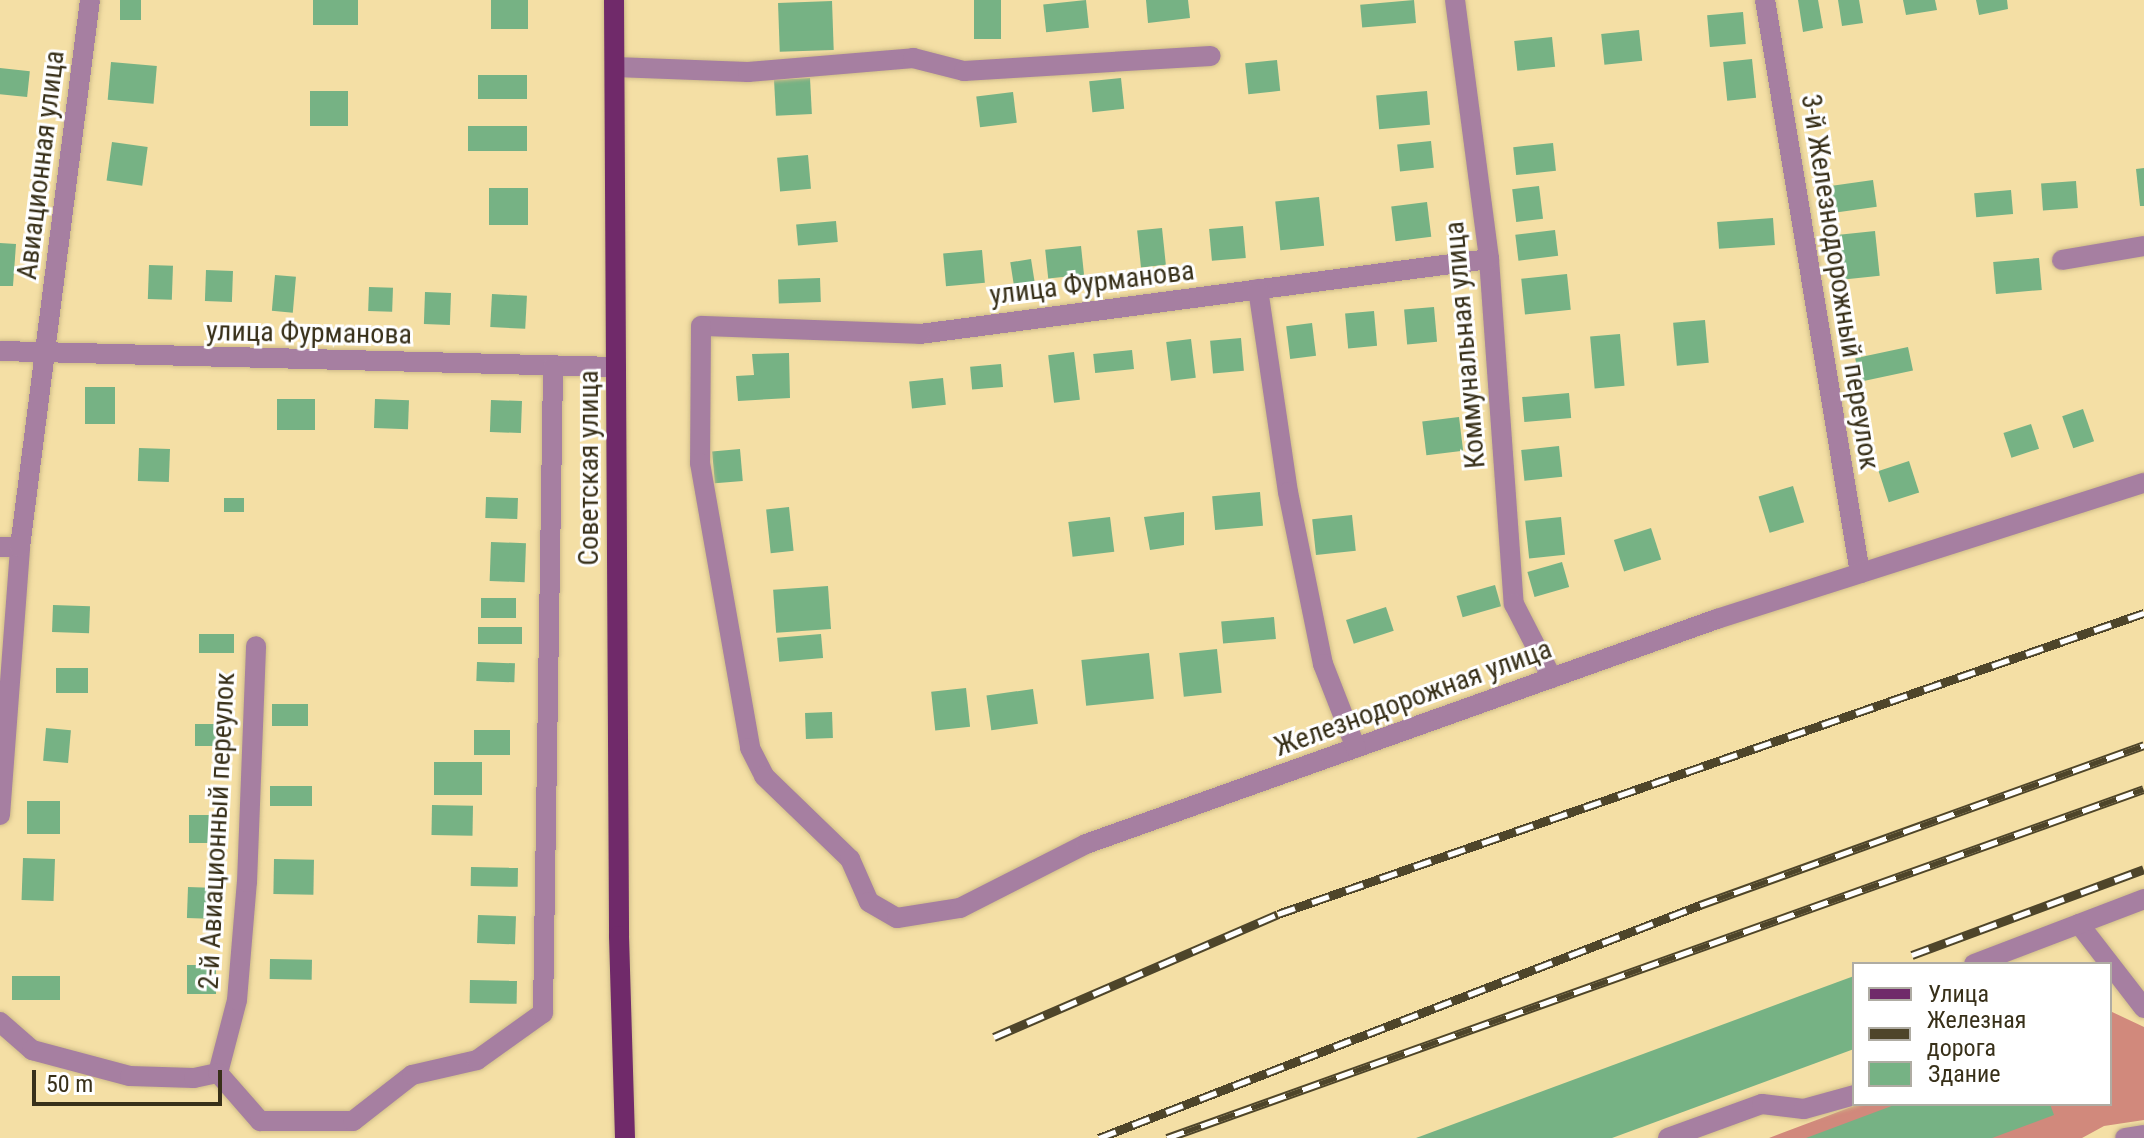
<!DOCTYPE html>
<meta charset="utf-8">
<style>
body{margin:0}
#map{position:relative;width:2144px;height:1138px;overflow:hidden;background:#f4dfa5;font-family:"Roboto Condensed",sans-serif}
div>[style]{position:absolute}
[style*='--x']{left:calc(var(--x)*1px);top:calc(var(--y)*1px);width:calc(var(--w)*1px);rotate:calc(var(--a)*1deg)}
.forest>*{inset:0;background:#d1897c}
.building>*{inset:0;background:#76b284;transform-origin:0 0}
.roads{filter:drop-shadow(0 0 2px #cebc89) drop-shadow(0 0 2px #cebc89)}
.minor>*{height:20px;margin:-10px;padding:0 10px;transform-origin:10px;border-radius:10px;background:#a67fa1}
.major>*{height:20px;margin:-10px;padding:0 10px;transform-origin:10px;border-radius:10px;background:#702a6a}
.rail>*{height:9px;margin-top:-4.5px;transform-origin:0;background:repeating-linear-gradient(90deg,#fff 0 18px,#4e452a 0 36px);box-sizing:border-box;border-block:2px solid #4e452a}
span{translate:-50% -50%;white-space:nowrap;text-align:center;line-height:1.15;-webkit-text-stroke:6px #fff;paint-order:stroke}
.street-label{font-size:28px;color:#383019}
.legend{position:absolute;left:1852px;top:962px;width:260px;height:144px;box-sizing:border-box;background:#fff;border:2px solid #afaca3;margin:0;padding:10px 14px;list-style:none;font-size:24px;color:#383019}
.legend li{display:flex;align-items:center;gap:16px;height:40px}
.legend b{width:40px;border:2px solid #afaca3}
.scale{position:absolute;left:32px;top:1070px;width:190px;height:36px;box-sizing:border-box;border:4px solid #383019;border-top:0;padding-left:10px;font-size:24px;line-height:28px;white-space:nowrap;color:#383019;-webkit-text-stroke:6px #fff;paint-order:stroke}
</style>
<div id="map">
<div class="forest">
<div style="clip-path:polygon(2110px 1011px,2144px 1027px,2144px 1120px,2104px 1126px,2082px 1138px,1769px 1138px,1859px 1104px,2110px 1104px)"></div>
</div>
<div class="building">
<div style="left:120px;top:0;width:21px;height:20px"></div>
<div style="left:313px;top:0;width:45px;height:25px"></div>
<div style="left:491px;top:0;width:37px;height:29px"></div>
<div style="left:974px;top:0;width:27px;height:39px"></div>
<div style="left:1086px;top:0;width:28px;height:43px;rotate:84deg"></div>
<div style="clip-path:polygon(1146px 0,1188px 0,1190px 18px,1148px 23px)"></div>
<div style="left:1414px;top:0;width:23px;height:54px;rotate:85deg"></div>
<div style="clip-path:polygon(1798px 0,1818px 0,1823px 28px,1803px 32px)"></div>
<div style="clip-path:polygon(1838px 0,1859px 0,1863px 23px,1842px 26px)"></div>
<div style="clip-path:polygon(1903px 0,1935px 0,1937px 10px,1906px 15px)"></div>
<div style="clip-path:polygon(1976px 0,2007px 0,2008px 9px,1979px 15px)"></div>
<div style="left:832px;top:1px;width:49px;height:54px;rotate:88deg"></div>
<div style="left:1743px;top:12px;width:32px;height:36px;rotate:85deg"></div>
<div style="left:1639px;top:30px;width:31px;height:38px;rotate:84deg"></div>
<div style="left:1552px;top:37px;width:30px;height:38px;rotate:84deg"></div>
<div style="left:1752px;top:59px;width:39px;height:29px;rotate:84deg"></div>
<div style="left:1277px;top:60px;width:31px;height:32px;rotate:84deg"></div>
<div style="left:111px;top:62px;width:46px;height:38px;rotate:5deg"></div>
<div style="left:0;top:68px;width:30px;height:26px;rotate:6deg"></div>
<div style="left:478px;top:75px;width:49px;height:24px"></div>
<div style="left:810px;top:78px;width:36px;height:36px;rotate:87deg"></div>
<div style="left:1121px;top:78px;width:31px;height:32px;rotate:84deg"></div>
<div style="left:310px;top:91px;width:38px;height:35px"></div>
<div style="left:1427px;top:91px;width:34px;height:51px;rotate:85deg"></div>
<div style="left:1013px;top:92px;width:31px;height:37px;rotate:83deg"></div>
<div style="left:468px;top:126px;width:59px;height:25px"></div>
<div style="left:1431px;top:141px;width:27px;height:34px;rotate:84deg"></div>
<div style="left:112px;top:142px;width:36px;height:39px;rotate:8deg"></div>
<div style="left:1553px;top:143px;width:28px;height:40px;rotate:84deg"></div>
<div style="left:808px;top:155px;width:34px;height:31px;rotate:85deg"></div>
<div style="clip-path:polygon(2144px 168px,2144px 206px,2140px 206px,2136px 169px)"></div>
<div style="left:1873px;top:180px;width:27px;height:43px;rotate:82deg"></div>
<div style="left:2076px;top:181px;width:27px;height:35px;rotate:86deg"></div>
<div style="left:1539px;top:186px;width:33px;height:27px;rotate:83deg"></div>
<div style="left:489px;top:188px;width:39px;height:37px"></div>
<div style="left:2011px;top:190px;width:24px;height:37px;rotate:85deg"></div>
<div style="left:1319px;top:197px;width:49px;height:44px;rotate:84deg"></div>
<div style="left:1427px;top:202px;width:35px;height:36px;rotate:83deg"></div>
<div style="left:1773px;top:218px;width:27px;height:56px;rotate:86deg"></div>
<div style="left:836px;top:221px;width:21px;height:40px;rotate:85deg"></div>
<div style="left:1243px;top:226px;width:32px;height:34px;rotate:85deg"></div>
<div style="left:1162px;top:228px;width:37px;height:25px;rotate:84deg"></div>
<div style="left:1555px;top:230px;width:26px;height:40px;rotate:83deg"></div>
<div style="left:1875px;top:231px;width:45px;height:36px;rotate:84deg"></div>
<div style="clip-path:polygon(0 243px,16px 244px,13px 286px,0 286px)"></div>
<div style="left:1081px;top:246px;width:29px;height:36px;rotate:84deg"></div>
<div style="left:982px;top:250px;width:33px;height:39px;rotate:85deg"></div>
<div style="left:2039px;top:258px;width:32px;height:46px;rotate:85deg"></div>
<div style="left:1031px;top:259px;width:24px;height:21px;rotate:81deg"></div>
<div style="left:149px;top:265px;width:24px;height:34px;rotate:2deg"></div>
<div style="left:206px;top:270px;width:27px;height:31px;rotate:2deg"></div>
<div style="left:1567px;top:274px;width:36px;height:46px;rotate:84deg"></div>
<div style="left:275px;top:275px;width:21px;height:36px;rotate:5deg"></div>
<div style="left:820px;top:278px;width:24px;height:42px;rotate:88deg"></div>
<div style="left:369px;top:287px;width:24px;height:24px;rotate:2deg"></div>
<div style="left:425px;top:292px;width:26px;height:32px;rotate:2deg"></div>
<div style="left:492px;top:294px;width:35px;height:33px;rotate:3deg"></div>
<div style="left:1434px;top:307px;width:35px;height:30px;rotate:85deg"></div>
<div style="left:1374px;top:311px;width:35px;height:29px;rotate:85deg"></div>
<div style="left:1705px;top:320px;width:43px;height:32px;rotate:85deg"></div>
<div style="left:1312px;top:323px;width:33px;height:26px;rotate:83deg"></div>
<div style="left:1620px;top:334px;width:52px;height:30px;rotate:85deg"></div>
<div style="left:1241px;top:338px;width:33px;height:31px;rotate:85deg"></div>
<div style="left:1191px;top:339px;width:39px;height:25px;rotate:83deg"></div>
<div style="left:1908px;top:347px;width:24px;height:54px;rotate:78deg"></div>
<div style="left:1132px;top:350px;width:19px;height:39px;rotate:84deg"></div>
<div style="left:1074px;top:352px;width:48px;height:26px;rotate:83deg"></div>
<div style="clip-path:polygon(789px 353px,790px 398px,738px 401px,736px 376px,754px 375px,752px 354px)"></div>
<div style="left:1001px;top:364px;width:23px;height:31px;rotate:85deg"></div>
<div style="left:943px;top:378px;width:27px;height:34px;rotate:84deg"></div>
<div style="left:85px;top:387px;width:30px;height:37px"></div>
<div style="left:1569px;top:393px;width:25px;height:47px;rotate:85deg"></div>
<div style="left:277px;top:399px;width:38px;height:31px"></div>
<div style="left:375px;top:399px;width:34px;height:29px;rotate:2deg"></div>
<div style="left:491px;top:400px;width:31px;height:32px;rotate:2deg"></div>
<div style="left:2083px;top:409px;width:34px;height:22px;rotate:71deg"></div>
<div style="left:1459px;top:417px;width:34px;height:37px;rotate:83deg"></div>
<div style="left:2031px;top:424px;width:26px;height:29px;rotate:72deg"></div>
<div style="left:1559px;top:446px;width:31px;height:38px;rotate:84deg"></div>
<div style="left:139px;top:448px;width:31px;height:33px;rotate:2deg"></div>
<div style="left:740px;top:449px;width:32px;height:28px;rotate:85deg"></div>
<div style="left:1909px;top:461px;width:33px;height:32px;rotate:72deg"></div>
<div style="left:1793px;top:486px;width:38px;height:36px;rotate:73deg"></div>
<div style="left:1260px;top:492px;width:34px;height:48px;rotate:85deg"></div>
<div style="left:486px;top:497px;width:32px;height:21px;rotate:2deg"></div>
<div style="left:244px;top:498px;width:14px;height:20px;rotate:90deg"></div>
<div style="left:789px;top:507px;width:44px;height:23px;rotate:84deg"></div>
<div style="clip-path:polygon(1184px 512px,1184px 545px,1150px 550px,1144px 517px)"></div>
<div style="left:1352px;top:515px;width:36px;height:40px;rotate:84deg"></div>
<div style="left:1110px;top:517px;width:35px;height:42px;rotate:83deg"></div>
<div style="left:1561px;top:517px;width:38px;height:36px;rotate:84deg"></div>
<div style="left:1651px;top:528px;width:33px;height:39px;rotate:72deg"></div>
<div style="left:491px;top:542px;width:35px;height:39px;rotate:2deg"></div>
<div style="left:1562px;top:562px;width:26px;height:36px;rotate:74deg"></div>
<div style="left:1495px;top:585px;width:22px;height:40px;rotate:74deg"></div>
<div style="left:828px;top:586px;width:43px;height:55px;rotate:86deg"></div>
<div style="left:481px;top:598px;width:35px;height:20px"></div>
<div style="left:53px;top:605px;width:37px;height:27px;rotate:2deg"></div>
<div style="left:1386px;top:607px;width:25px;height:42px;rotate:72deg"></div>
<div style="left:1274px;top:617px;width:22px;height:53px;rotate:85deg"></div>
<div style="left:522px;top:627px;width:17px;height:44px;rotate:90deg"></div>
<div style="left:199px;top:634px;width:35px;height:19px"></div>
<div style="left:821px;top:634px;width:24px;height:44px;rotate:85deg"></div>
<div style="left:1217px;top:649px;width:44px;height:38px;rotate:84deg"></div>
<div style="left:1149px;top:653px;width:46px;height:68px;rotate:84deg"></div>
<div style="left:477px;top:662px;width:38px;height:19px;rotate:2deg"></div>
<div style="left:56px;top:668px;width:32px;height:25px"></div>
<div style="left:966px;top:688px;width:39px;height:35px;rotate:84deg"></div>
<div style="left:1033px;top:689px;width:35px;height:47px;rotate:82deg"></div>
<div style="left:272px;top:704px;width:36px;height:22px"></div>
<div style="left:832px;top:712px;width:26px;height:27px;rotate:88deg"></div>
<div style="left:195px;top:724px;width:34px;height:22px"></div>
<div style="left:46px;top:728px;width:25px;height:33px;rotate:5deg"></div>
<div style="left:474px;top:730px;width:36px;height:25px"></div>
<div style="left:434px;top:762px;width:48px;height:33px"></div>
<div style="left:270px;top:786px;width:42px;height:20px"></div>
<div style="left:27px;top:801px;width:33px;height:33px"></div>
<div style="left:432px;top:805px;width:41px;height:30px;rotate:1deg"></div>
<div style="left:189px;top:815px;width:35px;height:28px"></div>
<div style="left:23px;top:858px;width:32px;height:42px;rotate:2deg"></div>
<div style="left:274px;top:859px;width:40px;height:35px;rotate:1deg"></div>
<div style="left:471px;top:867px;width:47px;height:19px;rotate:1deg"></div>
<div style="left:188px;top:887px;width:29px;height:31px;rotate:2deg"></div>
<div style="left:478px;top:915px;width:38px;height:28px;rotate:2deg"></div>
<div style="left:270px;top:959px;width:42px;height:20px;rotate:1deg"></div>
<div style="left:187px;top:965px;width:29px;height:29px"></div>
<div style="left:12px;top:976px;width:48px;height:24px"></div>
<div style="clip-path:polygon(1854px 976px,1854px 1049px,1612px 1138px,1416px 1138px)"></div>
<div style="left:470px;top:980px;width:47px;height:23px;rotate:1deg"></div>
<div style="clip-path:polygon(1897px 1104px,2050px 1104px,2054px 1115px,1992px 1138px,1806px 1138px)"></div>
</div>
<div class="roads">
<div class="minor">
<div style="--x:1455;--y:0;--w:261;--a:82.5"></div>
<div style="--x:1489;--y:259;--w:346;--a:85.9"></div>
<div style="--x:1514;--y:604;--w:83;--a:62.8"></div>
<div style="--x:1765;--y:0;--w:581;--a:80.59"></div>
<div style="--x:615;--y:67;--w:133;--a:2.2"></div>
<div style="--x:748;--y:72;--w:166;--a:-4.8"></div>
<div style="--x:913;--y:58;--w:53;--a:14.3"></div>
<div style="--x:964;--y:71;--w:247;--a:-3.5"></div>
<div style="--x:1489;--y:259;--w:574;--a:172.49"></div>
<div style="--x:920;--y:334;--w:219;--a:-177.9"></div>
<div style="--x:701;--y:326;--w:137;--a:90.4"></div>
<div style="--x:700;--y:463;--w:289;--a:80"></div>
<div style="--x:750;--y:748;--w:31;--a:63"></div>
<div style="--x:764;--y:776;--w:120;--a:44"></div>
<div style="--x:850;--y:859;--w:47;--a:66.2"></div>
<div style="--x:869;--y:902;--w:32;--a:30"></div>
<div style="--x:897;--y:918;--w:64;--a:-9"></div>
<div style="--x:960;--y:908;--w:141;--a:-26.9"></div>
<div style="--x:1086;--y:844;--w:670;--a:-19.63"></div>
<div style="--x:1717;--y:619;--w:448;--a:-17.7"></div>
<div style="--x:2062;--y:260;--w:83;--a:-9.7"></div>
<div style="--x:1258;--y:289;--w:205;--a:81.6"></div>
<div style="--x:1288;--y:492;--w:176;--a:78.5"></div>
<div style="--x:1323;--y:664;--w:90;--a:68.6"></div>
<div style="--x:0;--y:351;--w:616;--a:1.49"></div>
<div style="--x:0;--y:547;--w:20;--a:0"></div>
<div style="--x:0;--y:815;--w:269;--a:-85.7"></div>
<div style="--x:20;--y:547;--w:551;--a:-82.71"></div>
<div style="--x:2079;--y:924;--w:106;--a:52.3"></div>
<div style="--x:1974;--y:964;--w:182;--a:-20.9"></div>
<div style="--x:0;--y:1022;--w:43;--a:41.2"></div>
<div style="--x:32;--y:1050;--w:101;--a:14.9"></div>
<div style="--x:130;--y:1076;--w:64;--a:1.8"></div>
<div style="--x:194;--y:1078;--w:25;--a:-12"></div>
<div style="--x:218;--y:1073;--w:75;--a:-75.4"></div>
<div style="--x:237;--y:1000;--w:118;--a:-85.2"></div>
<div style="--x:247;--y:882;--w:236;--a:-87.8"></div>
<div style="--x:218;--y:1073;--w:64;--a:48.8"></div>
<div style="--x:260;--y:1121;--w:93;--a:0"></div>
<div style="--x:353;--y:1121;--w:75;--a:-37.9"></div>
<div style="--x:412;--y:1075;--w:67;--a:-13"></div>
<div style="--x:477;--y:1060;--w:81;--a:-35.5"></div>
<div style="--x:543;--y:1013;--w:647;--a:-89.11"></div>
<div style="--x:1668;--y:1138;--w:100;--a:-19.9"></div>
<div style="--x:1762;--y:1104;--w:42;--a:6.8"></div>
<div style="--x:1804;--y:1109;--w:52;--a:-15.6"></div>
<div style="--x:2125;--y:1138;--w:19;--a:-9"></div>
</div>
<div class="major">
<div style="--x:614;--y:0;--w:936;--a:89.69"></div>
<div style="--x:619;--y:936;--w:202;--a:88.3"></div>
</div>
</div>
<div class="rail">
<div style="--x:1912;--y:955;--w:247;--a:-20.3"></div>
<div style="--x:994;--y:1037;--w:309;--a:-23.4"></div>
<div style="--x:1278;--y:914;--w:917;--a:-19.17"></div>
<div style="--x:1099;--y:1138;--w:645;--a:-21.19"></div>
<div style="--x:1700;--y:905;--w:472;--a:-19.8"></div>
<div style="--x:1167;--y:1138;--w:1037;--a:-19.66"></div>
</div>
<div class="street-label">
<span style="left:41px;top:165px;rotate:-83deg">Авиационная улица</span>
<span style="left:1840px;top:282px;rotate:81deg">3-й Железнодорожный переулок</span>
<span style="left:1092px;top:283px;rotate:-7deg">улица Фурманова</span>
<span style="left:309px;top:333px;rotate:1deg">улица Фурманова</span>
<span style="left:1465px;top:345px;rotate:-95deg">Коммунальная улица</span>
<span style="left:589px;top:468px;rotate:-90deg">Советская улица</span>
<span style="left:1413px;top:698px;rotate:-20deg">Железнодорожная улица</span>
<span style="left:217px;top:831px;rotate:-87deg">2-й Авиационный переулок</span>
</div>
<ul class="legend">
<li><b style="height:10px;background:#702a6a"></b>Улица</li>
<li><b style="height:10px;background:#4e452a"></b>Железная дорога</li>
<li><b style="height:22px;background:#76b284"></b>Здание</li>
</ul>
<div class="scale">50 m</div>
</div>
